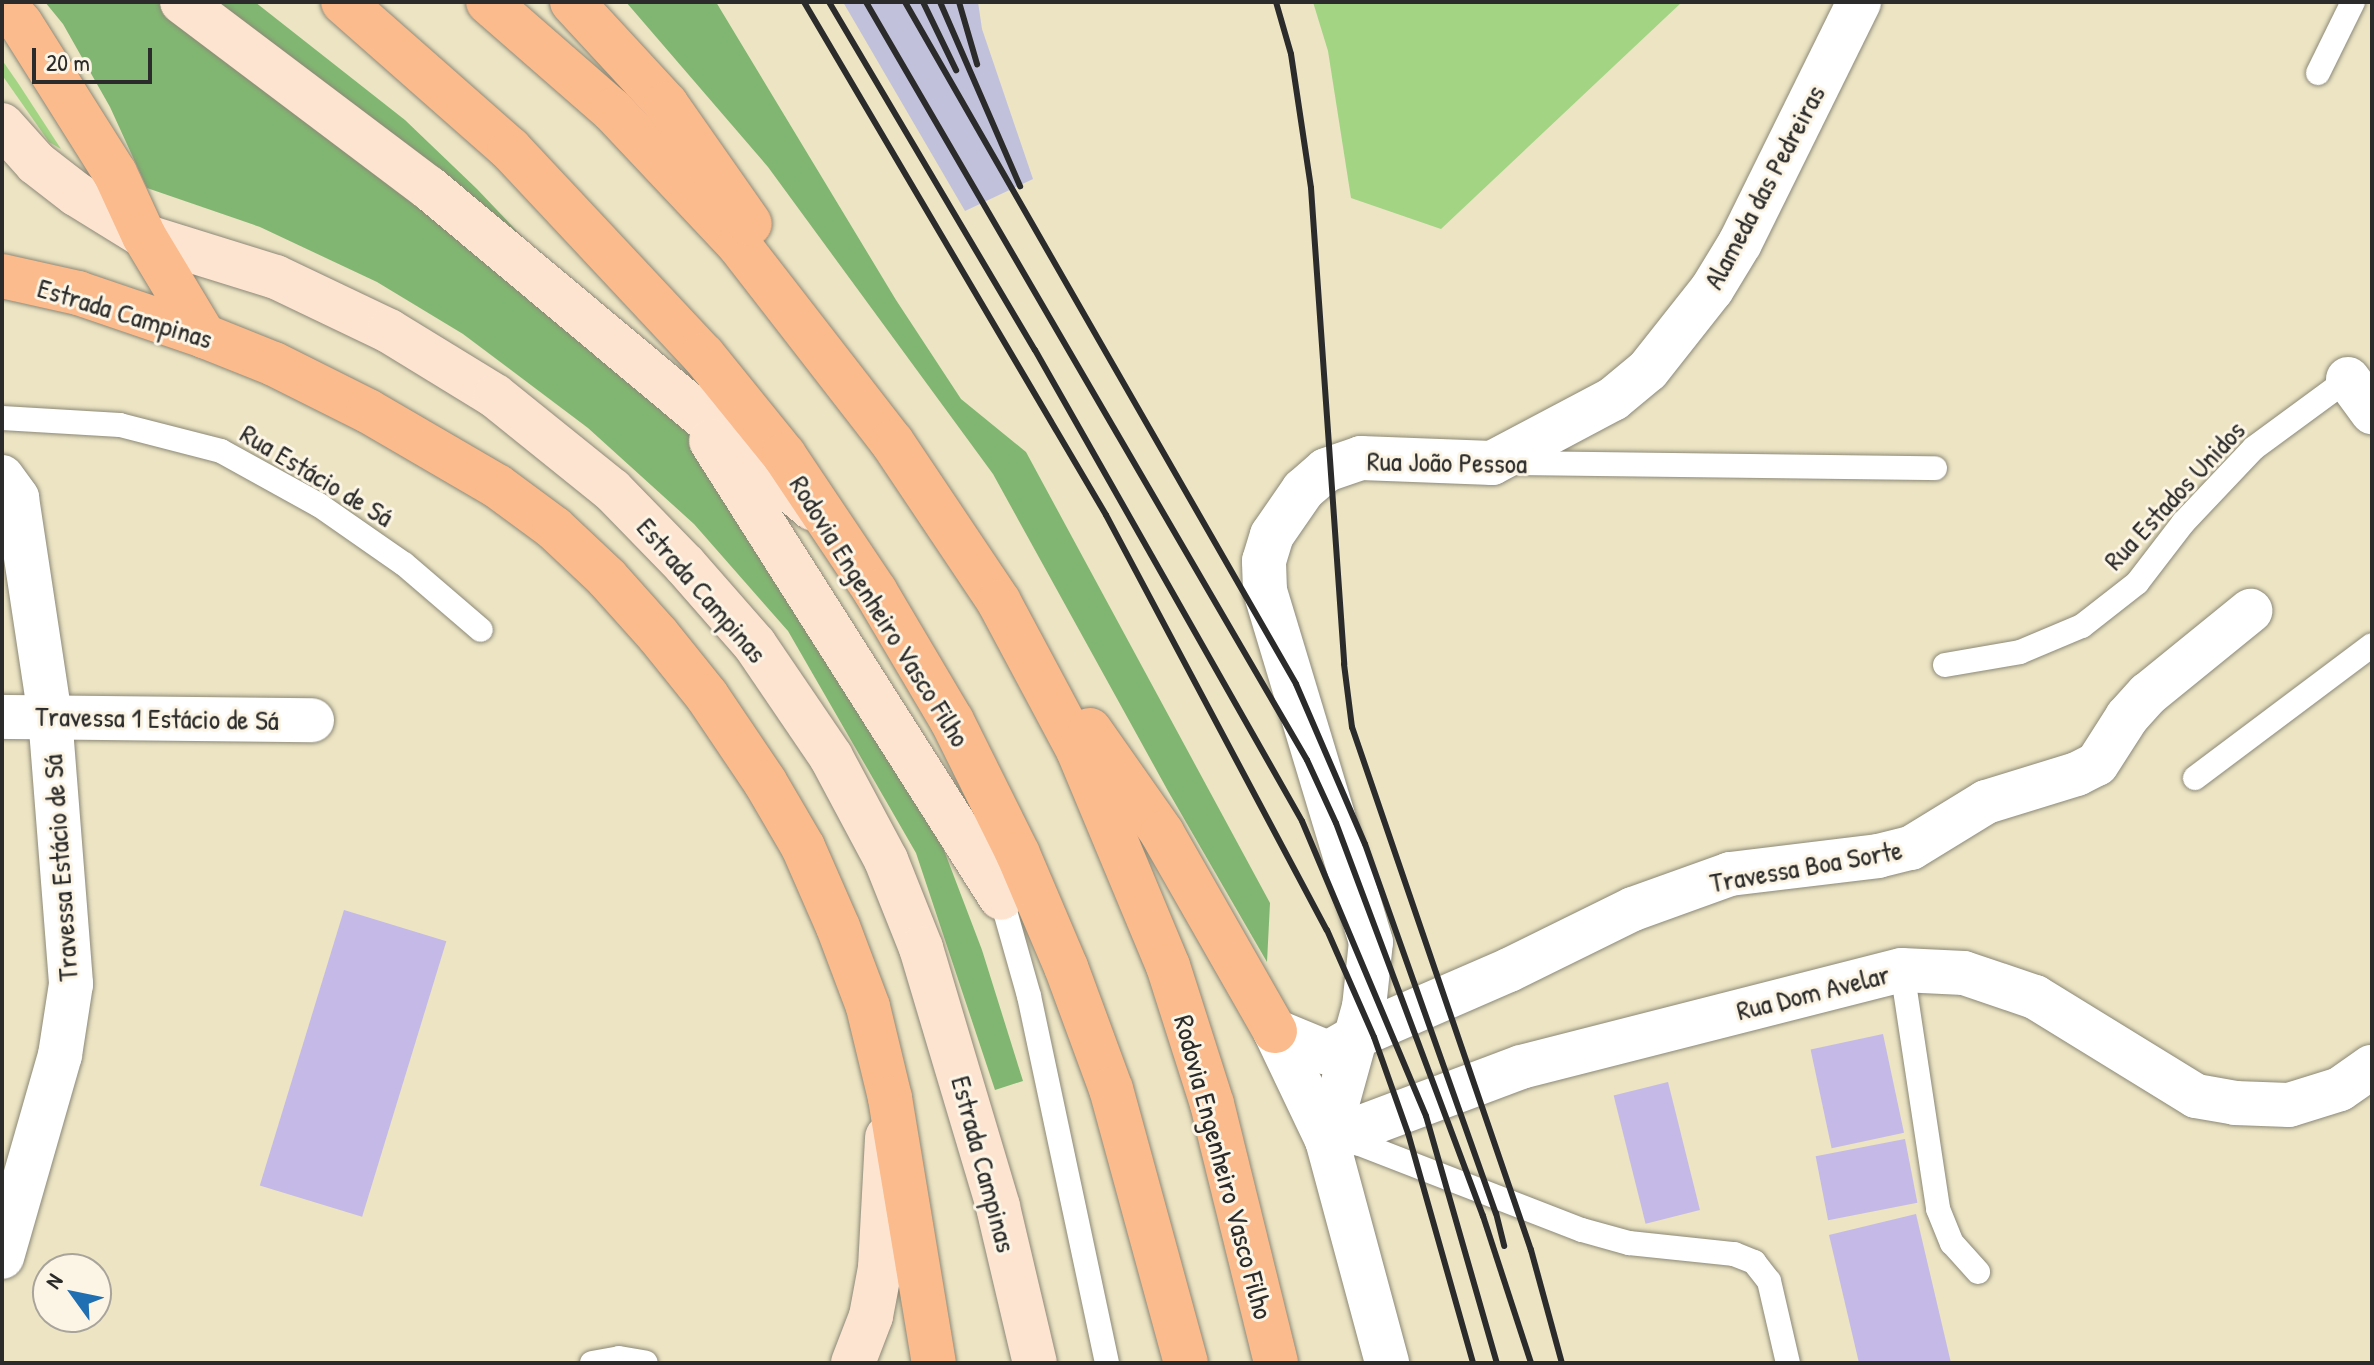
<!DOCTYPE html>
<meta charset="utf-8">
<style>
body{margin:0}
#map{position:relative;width:2374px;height:1365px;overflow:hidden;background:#ece4c3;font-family:"Patrick Hand",sans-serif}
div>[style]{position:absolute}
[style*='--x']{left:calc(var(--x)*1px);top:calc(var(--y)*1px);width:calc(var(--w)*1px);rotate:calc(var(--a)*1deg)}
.industrial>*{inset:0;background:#c2c1dc}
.green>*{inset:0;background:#a2d484}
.forest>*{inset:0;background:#81b672}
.building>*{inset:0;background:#c4b9e7;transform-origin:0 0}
.roads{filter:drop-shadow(0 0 2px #8c8877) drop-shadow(0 0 2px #8c8877)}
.lane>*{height:24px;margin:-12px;padding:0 12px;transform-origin:12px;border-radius:12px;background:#fff}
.street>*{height:44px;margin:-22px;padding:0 22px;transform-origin:22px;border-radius:22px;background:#fff}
.secondary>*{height:44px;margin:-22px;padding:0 22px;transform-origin:22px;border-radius:22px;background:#fde4d1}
.primary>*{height:44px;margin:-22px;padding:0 22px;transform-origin:22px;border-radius:22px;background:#fbbb8c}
.highway>*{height:44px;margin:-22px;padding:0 22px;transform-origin:22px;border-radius:22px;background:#fbbb8c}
.rail>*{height:6px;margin:-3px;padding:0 3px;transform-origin:3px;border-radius:3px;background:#2b2b2b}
span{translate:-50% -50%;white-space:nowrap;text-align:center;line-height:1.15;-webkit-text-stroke:6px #fcf5e5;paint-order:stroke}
.street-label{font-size:28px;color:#2b2b2b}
.frame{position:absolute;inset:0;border:4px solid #2b2b2b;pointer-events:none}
.north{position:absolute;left:32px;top:1253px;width:80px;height:80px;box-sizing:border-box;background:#fcf5e5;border:2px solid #a8a49b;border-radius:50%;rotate:303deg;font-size:22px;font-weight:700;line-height:32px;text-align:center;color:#2b2b2b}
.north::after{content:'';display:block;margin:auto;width:28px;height:36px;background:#1f6fb2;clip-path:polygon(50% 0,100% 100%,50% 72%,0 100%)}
.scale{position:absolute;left:32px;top:48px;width:120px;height:36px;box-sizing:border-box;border:4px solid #2b2b2b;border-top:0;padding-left:10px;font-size:24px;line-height:28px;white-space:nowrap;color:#2b2b2b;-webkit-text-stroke:6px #fcf5e5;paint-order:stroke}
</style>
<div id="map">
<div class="industrial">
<div style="clip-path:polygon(843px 2px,978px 2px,982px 29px,1033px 179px,965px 211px)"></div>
</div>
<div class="green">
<div style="clip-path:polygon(1313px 2px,1682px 2px,1441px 229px,1351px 198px,1328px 51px)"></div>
<div style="clip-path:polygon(2px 60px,18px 83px,61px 149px,49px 142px,2px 75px)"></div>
</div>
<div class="forest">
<div style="clip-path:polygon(45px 2px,255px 2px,405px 120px,477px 189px,588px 306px,740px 493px,942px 845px,982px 950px,1023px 1081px,995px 1090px,916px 853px,788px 631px,694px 524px,588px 428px,463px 334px,377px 282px,260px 227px,147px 188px,110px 107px,63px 24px)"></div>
<div style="clip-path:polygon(626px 2px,716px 2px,896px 300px,961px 399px,1026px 452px,1270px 903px,1267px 962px,1168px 791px,993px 474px,768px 167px)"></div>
</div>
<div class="building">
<div style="left:344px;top:910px;width:107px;height:288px;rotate:17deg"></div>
<div style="left:1883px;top:1034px;width:101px;height:74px;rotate:78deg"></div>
<div style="left:1668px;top:1082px;width:132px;height:56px;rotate:76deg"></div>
<div style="left:1905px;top:1139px;width:65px;height:91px;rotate:79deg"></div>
<div style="clip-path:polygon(1916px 1214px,1951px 1363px,1859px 1363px,1829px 1235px)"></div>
</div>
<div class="roads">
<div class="lane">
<div style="--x:2318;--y:73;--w:79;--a:-63.8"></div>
<div style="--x:2;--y:418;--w:118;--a:3.4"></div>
<div style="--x:120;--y:425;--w:104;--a:14.4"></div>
<div style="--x:221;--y:451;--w:112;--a:28.9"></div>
<div style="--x:319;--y:505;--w:103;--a:34.8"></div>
<div style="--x:404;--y:564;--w:101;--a:40.6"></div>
<div style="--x:1507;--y:463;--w:428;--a:0.7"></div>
<div style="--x:1945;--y:665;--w:76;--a:-9.8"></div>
<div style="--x:2020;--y:652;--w:67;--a:-22.8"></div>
<div style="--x:2082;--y:626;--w:70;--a:-38"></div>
<div style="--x:2137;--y:583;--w:76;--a:-52.5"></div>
<div style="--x:2183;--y:523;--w:103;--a:-46.6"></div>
<div style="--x:2254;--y:448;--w:117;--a:-36.3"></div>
<div style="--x:2195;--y:778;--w:221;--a:-36.9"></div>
<div style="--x:999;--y:890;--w:110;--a:74.2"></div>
<div style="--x:1029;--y:996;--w:375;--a:78"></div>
<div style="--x:1902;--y:970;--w:242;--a:81.4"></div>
<div style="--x:1938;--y:1209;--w:37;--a:68"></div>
<div style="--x:1952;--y:1243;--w:39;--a:48"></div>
<div style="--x:1341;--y:1141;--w:19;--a:9"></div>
<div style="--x:1360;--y:1144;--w:238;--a:21.2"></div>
<div style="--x:1582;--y:1230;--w:49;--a:15.5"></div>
<div style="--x:1629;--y:1243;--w:106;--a:6"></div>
<div style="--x:1734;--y:1254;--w:22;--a:22"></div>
<div style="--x:1754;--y:1262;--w:24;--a:52"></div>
<div style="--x:1769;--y:1281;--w:84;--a:77"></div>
<div style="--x:592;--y:1363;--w:27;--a:-10"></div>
<div style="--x:619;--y:1358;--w:27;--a:10"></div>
</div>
<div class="street">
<div style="--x:2348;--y:379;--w:41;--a:54"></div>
<div style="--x:2;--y:477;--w:26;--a:54"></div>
<div style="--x:17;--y:498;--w:220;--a:81.4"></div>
<div style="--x:50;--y:716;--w:269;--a:85.5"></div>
<div style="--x:71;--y:984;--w:72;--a:98.8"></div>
<div style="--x:60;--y:1055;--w:210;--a:106"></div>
<div style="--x:2;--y:717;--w:310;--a:0.6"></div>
<div style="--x:1275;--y:1031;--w:57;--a:22.5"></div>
<div style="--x:1328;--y:1053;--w:34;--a:-30"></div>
<div style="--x:1357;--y:1036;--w:166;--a:-23.5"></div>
<div style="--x:1509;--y:970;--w:138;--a:-26.2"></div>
<div style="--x:1633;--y:909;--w:103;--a:-19.8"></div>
<div style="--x:1730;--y:874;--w:149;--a:-6.9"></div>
<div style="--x:1878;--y:856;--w:34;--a:-14"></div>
<div style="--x:1911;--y:848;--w:88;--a:-31.5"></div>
<div style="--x:1986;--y:802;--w:95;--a:-17.1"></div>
<div style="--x:2077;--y:774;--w:22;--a:-27"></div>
<div style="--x:2097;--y:764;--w:56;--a:-57.4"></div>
<div style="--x:2127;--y:717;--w:31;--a:-48"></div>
<div style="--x:2148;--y:694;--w:132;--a:-39.1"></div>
<div style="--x:1275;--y:1031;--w:121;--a:64.5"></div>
<div style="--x:1327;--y:1140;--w:231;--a:74.9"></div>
<div style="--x:1327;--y:1140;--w:138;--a:-74.5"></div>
<div style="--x:1364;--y:1007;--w:65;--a:-83.9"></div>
<div style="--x:1371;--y:942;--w:367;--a:-106.8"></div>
<div style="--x:1265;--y:591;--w:30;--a:-92"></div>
<div style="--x:1264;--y:561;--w:27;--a:-73"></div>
<div style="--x:1272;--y:535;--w:55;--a:-55.4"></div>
<div style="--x:1303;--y:490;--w:30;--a:-41"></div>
<div style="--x:1326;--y:470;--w:37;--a:-19"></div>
<div style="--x:1361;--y:458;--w:131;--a:2.2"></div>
<div style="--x:1492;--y:463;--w:137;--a:-27.9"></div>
<div style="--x:1613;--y:399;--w:45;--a:-39.6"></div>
<div style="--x:1648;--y:370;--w:103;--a:-51.7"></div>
<div style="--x:1712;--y:289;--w:54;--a:-58.7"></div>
<div style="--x:1740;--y:243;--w:269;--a:-63.7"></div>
<div style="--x:1327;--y:1140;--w:207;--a:-20.6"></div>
<div style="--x:1521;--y:1067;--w:393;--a:-14.3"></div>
<div style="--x:1902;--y:970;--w:62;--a:2.8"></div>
<div style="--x:1964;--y:973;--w:75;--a:18.7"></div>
<div style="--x:2035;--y:997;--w:189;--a:31.6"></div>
<div style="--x:2196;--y:1096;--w:40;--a:10"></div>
<div style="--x:2235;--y:1103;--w:54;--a:2.1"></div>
<div style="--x:2289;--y:1105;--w:53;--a:-17.4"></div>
<div style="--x:2340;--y:1089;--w:39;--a:-35"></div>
</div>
<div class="secondary">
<div style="--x:182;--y:2;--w:309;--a:37"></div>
<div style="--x:429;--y:188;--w:500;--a:39.89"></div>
<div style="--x:2;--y:125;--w:51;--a:48.2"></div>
<div style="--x:36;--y:163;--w:51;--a:37.8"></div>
<div style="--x:76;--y:194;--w:80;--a:31.7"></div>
<div style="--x:144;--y:236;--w:138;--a:17.3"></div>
<div style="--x:276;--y:277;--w:125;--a:25.5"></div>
<div style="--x:389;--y:331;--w:124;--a:31.5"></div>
<div style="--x:495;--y:396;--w:150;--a:38.8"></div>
<div style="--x:612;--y:490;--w:105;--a:45.8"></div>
<div style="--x:685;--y:565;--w:106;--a:48.8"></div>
<div style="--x:755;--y:645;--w:135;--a:55.8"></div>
<div style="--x:831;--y:757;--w:117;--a:61.9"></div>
<div style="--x:886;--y:860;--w:95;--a:68.3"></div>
<div style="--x:921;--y:948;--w:270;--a:73.4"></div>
<div style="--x:998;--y:1207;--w:160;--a:76.7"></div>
<div style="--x:711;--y:441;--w:541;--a:57.6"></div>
<div style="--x:853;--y:1363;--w:50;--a:-69"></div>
<div style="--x:871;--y:1316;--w:49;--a:-79.4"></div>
<div style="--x:880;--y:1268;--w:131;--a:-86.9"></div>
</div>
<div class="primary">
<div style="--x:3;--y:2;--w:28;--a:51"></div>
<div style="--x:21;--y:24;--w:176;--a:57.8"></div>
<div style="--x:115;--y:173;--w:69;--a:65.3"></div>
<div style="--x:144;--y:236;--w:117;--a:59"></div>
<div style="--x:2;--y:276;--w:78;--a:12.6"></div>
<div style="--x:78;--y:293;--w:133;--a:18.8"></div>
<div style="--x:204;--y:336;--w:75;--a:21.8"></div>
<div style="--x:274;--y:364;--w:105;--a:26.6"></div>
<div style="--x:368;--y:411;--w:149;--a:30.2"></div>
<div style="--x:497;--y:486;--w:71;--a:36.4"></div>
<div style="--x:554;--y:528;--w:73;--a:43.3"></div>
<div style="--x:607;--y:578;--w:76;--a:48.2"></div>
<div style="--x:658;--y:635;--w:78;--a:51.2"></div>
<div style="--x:707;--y:696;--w:104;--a:56"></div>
<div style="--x:765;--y:782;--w:75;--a:59.7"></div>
<div style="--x:803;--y:847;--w:87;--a:66.4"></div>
<div style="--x:838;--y:927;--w:85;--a:69.4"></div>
<div style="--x:868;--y:1007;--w:94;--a:76.4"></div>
</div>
<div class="highway">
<div style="--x:343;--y:2;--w:222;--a:41.4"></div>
<div style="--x:510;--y:149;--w:282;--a:46.9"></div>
<div style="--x:703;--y:355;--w:129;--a:51"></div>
<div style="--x:784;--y:455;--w:164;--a:56.2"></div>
<div style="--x:875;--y:591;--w:151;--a:59.4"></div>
<div style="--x:952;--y:721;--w:148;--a:63.6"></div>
<div style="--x:1018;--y:854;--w:123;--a:67"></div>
<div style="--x:1066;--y:967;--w:130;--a:69.8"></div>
<div style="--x:1111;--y:1089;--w:284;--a:74.7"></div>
<div style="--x:488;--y:2;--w:164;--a:41.1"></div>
<div style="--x:612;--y:110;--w:185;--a:46.7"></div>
<div style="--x:739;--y:245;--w:249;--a:52.2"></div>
<div style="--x:892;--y:442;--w:192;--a:56.2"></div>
<div style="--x:999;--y:602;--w:168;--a:61.9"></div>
<div style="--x:1078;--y:750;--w:234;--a:67.4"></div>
<div style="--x:1168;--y:966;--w:145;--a:72.3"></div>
<div style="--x:1212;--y:1104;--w:267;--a:76.1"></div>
<div style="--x:572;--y:2;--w:139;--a:47.3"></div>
<div style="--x:666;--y:104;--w:146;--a:55"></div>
<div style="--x:1090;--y:730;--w:126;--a:55"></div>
<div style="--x:1162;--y:833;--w:228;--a:60.3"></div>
<div style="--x:890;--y:1098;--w:269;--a:80.6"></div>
</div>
</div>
<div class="rail">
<div style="--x:804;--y:2;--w:595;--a:59.51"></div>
<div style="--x:1106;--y:515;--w:470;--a:62"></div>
<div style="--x:1327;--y:930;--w:117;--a:66.3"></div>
<div style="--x:1374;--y:1037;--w:102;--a:70.5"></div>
<div style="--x:1408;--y:1133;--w:239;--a:74.2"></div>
<div style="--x:829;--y:2;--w:404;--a:59.4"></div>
<div style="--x:1035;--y:350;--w:541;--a:60.45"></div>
<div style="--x:1302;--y:821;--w:320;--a:67.2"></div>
<div style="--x:1426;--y:1116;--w:257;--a:74"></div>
<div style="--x:866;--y:2;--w:877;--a:59.81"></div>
<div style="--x:1307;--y:760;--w:69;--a:65.3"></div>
<div style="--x:1336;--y:823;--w:420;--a:69.5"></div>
<div style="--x:1483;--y:1216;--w:155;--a:71.9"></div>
<div style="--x:905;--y:2;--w:786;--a:60.17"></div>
<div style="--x:1296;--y:684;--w:174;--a:66.7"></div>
<div style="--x:1365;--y:844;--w:392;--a:70.5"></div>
<div style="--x:1496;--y:1213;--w:34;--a:76"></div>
<div style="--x:923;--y:2;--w:76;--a:64.1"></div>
<div style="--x:940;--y:2;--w:201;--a:66.5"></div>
<div style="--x:959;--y:2;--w:65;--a:73.8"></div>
<div style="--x:1276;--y:2;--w:54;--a:73.9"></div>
<div style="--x:1291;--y:54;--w:135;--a:81.5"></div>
<div style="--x:1311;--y:188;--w:477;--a:86"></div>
<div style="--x:1344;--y:664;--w:64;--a:82.8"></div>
<div style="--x:1352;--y:727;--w:553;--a:71.11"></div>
<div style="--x:1531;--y:1250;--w:117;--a:74.7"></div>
</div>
<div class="street-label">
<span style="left:1764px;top:187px;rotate:-62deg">Alameda das Pedreiras</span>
<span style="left:125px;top:313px;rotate:17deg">Estrada Campinas</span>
<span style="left:1447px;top:462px;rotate:1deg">Rua João Pessoa</span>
<span style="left:317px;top:475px;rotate:31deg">Rua Estácio de Sá</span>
<span style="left:2174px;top:495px;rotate:-47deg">Rua Estados Unidos</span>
<span style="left:702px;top:590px;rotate:49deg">Estrada Campinas</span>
<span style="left:880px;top:611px;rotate:58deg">Rodovia Engenheiro Vasco Filho</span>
<span style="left:157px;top:718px;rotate:1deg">Travessa 1 Estácio de Sá</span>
<span style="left:1806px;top:866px;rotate:-10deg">Travessa Boa Sorte</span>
<span style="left:60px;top:868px;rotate:-94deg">Travessa Estácio de Sá</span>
<span style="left:1813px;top:992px;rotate:-14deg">Rua Dom Avelar</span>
<span style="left:984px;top:1164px;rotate:75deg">Estrada Campinas</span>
<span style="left:1224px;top:1167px;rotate:75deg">Rodovia Engenheiro Vasco Filho</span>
</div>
<div class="frame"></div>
<div class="north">N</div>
<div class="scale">20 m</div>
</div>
